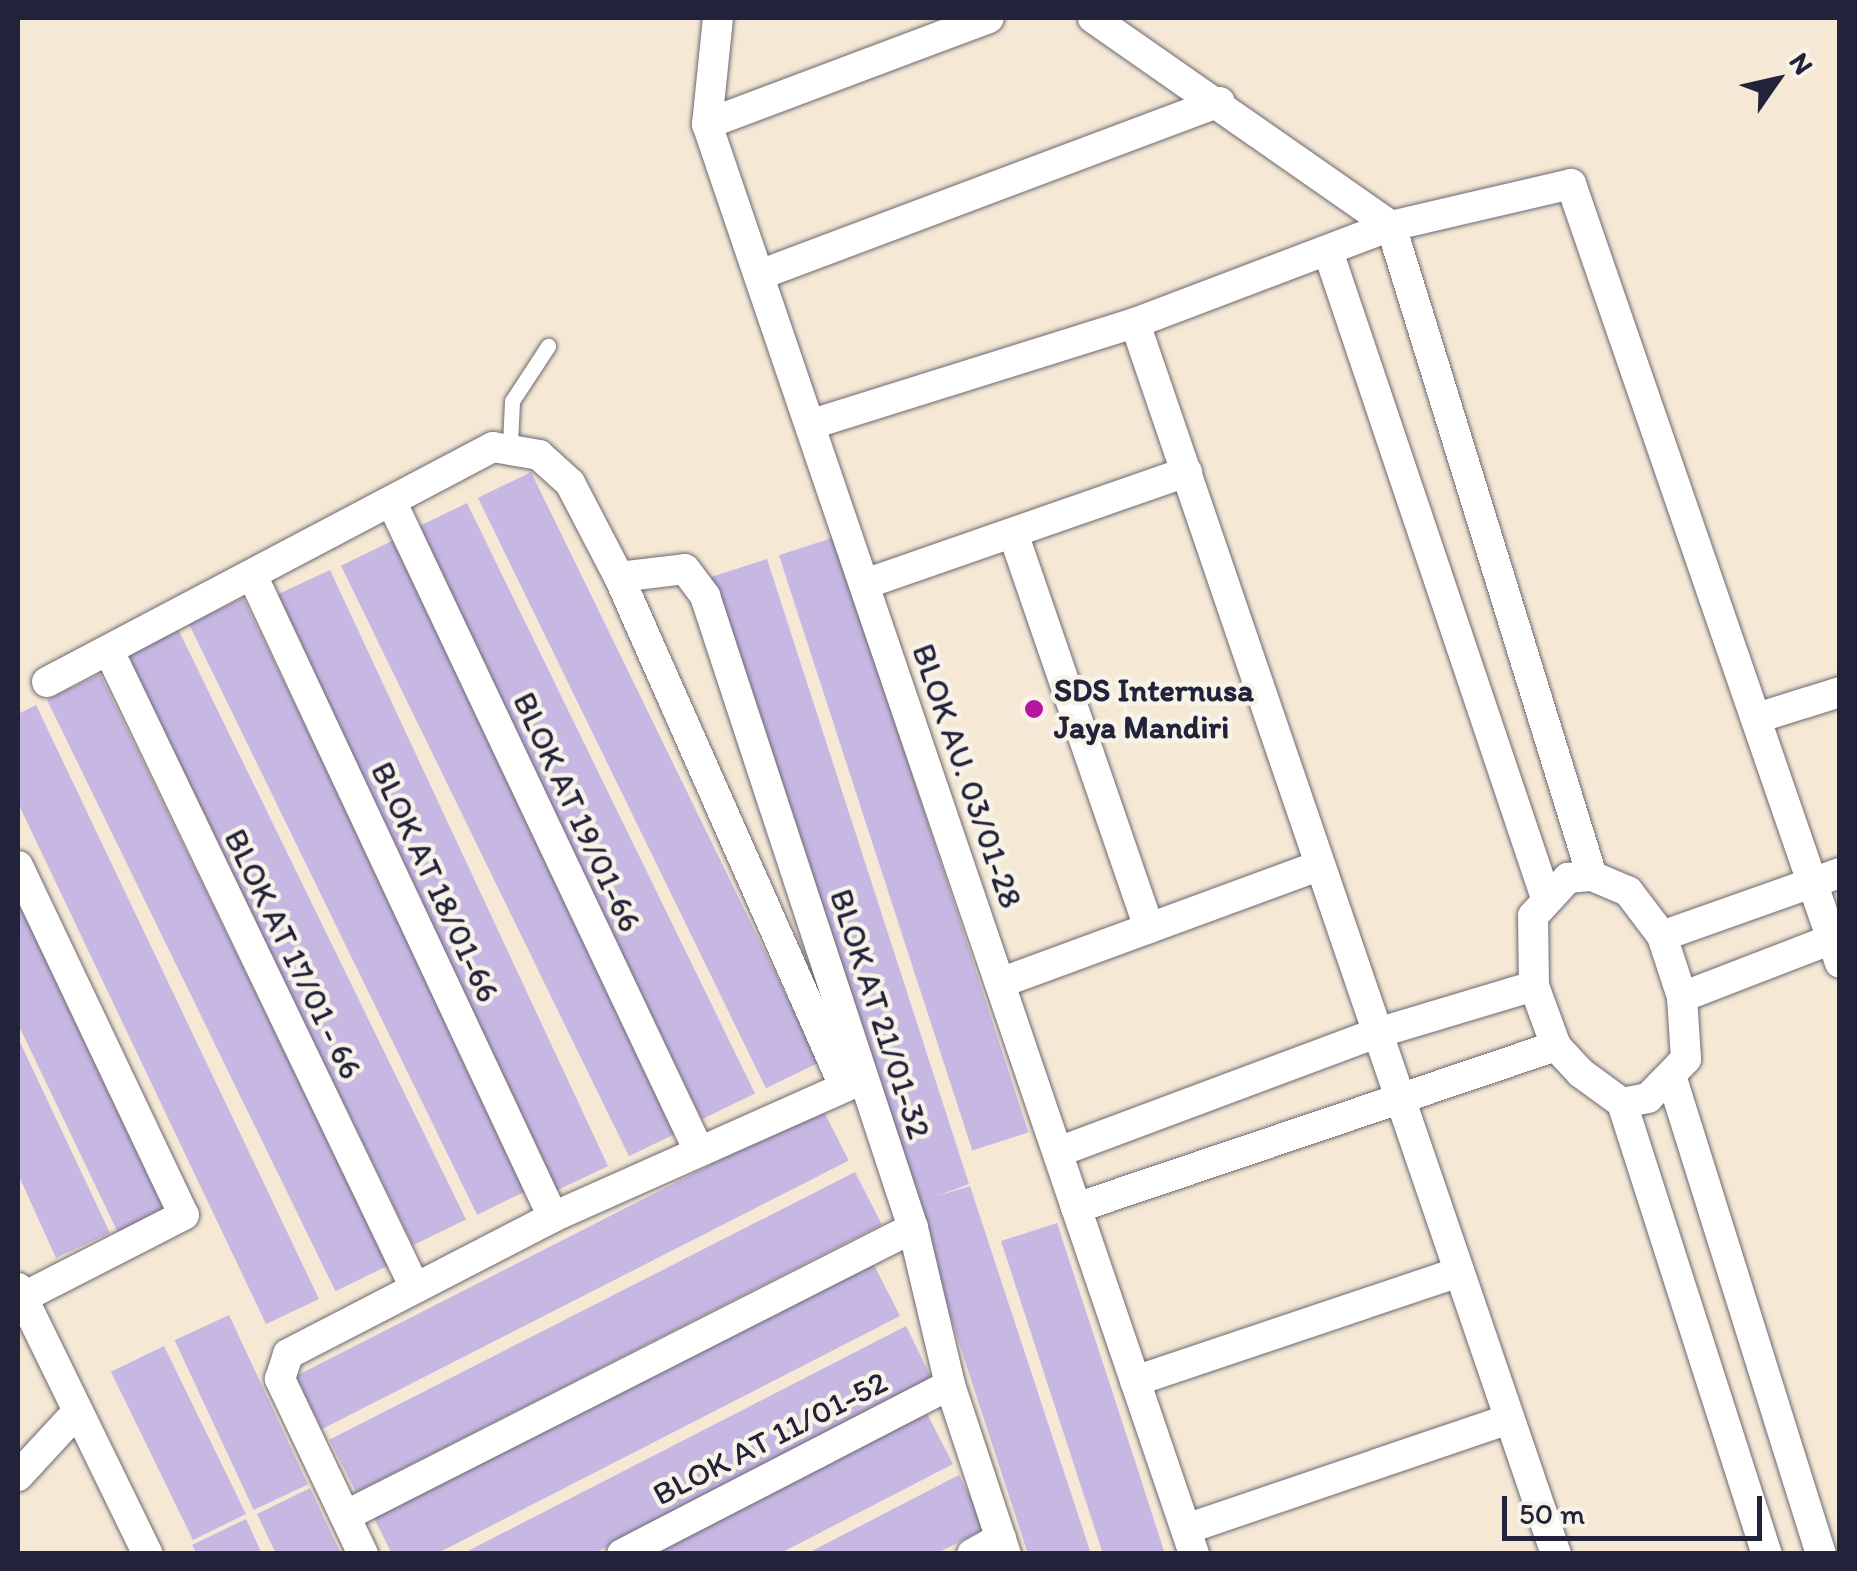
<!DOCTYPE html>
<style>
body{margin:0}
#map{position:relative;width:1857px;height:1571px;overflow:hidden;background:#f5e8d5;font-family:Itim,sans-serif}
div>[style]{position:absolute}
[style*='--x']{left:calc(var(--x)*1px);top:calc(var(--y)*1px);width:calc(var(--w)*1px);rotate:calc(var(--a)*1deg)}
.building>*{inset:0;background:#c7b8e3;transform-origin:0 0}
.roads{filter:drop-shadow(0 0 2px #6c6771) drop-shadow(0 0 2px #6c6771)}
.lane>*{height:15px;margin:-7.5px;padding:0 7.5px;transform-origin:7.5px;border-radius:7.5px;background:#fff}
.street>*{height:30px;margin:-15px;padding:0 15px;transform-origin:15px;border-radius:15px;background:#fff}
.dots>*{width:28px;height:28px;translate:-50% -50%;box-sizing:border-box;border:5px solid #f7f3e8;border-radius:50%}
span{translate:-50% -50%;white-space:nowrap;text-align:center;line-height:1.15;-webkit-text-stroke:9px #f7f3e8;paint-order:stroke}
.poi-label{font-size:32px;color:#22223b;font-weight:700}
.left{translate:0 -50%;text-align:left}
.street-label{font-size:32px;color:#22223b}
.frame{position:absolute;inset:0;border:20px solid #22223b;pointer-events:none}
.north{position:absolute;left:1727px;top:30px;width:100px;height:100px;-webkit-text-stroke:8px #f7f3e8;paint-order:stroke;rotate:56deg;font-size:28px;font-weight:700;line-height:40px;text-align:center;color:#22223b}
.north::after{content:'';display:block;margin:auto;width:35px;height:45px;background:#22223b;clip-path:polygon(50% 0,100% 100%,50% 72%,0 100%)}
.scale{position:absolute;left:1502px;top:1496px;width:260px;height:45px;box-sizing:border-box;border:5px solid #22223b;border-top:0;padding-left:12px;font-size:30px;line-height:35px;white-space:nowrap;color:#22223b;-webkit-text-stroke:8px #f7f3e8;paint-order:stroke}
</style>
<div id="map">
<div class="building">
<div style="left:531px;top:472px;width:657px;height:59px;rotate:64deg"></div>
<div style="left:467px;top:503px;width:657px;height:59px;rotate:64deg"></div>
<div style="left:835px;top:537px;width:626px;height:59px;rotate:72deg"></div>
<div style="left:394px;top:540px;width:657px;height:59px;rotate:64deg"></div>
<div style="clip-path:polygon(767px 559px,969px 1184px,937px 1196px,970px 1186px,1091px 1554px,1028px 1554px,933px 1263px,711px 577px)"></div>
<div style="left:330px;top:570px;width:658px;height:60px;rotate:65deg"></div>
<div style="left:243px;top:598px;width:657px;height:60px;rotate:64deg"></div>
<div style="left:178px;top:629px;width:657px;height:59px;rotate:64deg"></div>
<div style="left:100px;top:674px;width:658px;height:59px;rotate:64deg"></div>
<div style="clip-path:polygon(36px 705px,319px 1299px,266px 1324px,18px 803px,18px 714px)"></div>
<div style="clip-path:polygon(18px 887px,173px 1214px,121px 1239px,18px 1024px)"></div>
<div style="clip-path:polygon(18px 1038px,110px 1233px,56px 1258px,18px 1174px)"></div>
<div style="left:822px;top:1108px;width:59px;height:591px;rotate:63deg"></div>
<div style="left:855px;top:1172px;width:59px;height:590px;rotate:63deg"></div>
<div style="clip-path:polygon(1057px 1223px,1135px 1461px,1165px 1554px,1103px 1554px,1030px 1330px,1001px 1241px)"></div>
<div style="clip-path:polygon(873px 1263px,900px 1316px,436px 1554px,392px 1554px,374px 1518px)"></div>
<div style="left:229px;top:1315px;width:187px;height:60px;rotate:65deg"></div>
<div style="clip-path:polygon(906px 1326px,932px 1379px,593px 1554px,462px 1554px)"></div>
<div style="left:164px;top:1346px;width:187px;height:59px;rotate:64deg"></div>
<div style="clip-path:polygon(926px 1412px,953px 1464px,779px 1554px,648px 1554px)"></div>
<div style="clip-path:polygon(959px 1475px,986px 1528px,936px 1554px,806px 1554px)"></div>
<div style="clip-path:polygon(310px 1488px,341px 1554px,276px 1554px,257px 1514px)"></div>
<div style="clip-path:polygon(246px 1519px,262px 1554px,197px 1554px,192px 1545px)"></div>
</div>
<div class="roads">
<div class="lane">
<div style="--x:510;--y:444;--w:43;--a:-87.3"></div>
<div style="--x:512;--y:401;--w:66;--a:-56.8"></div>
</div>
<div class="street">
<div style="--x:718;--y:18;--w:107;--a:95.9"></div>
<div style="--x:707;--y:124;--w:1511;--a:71.19"></div>
<div style="--x:1093;--y:18;--w:363;--a:34.9"></div>
<div style="--x:707;--y:124;--w:301;--a:-20.6"></div>
<div style="--x:1391;--y:226;--w:680;--a:72.82"></div>
<div style="--x:1592;--y:876;--w:39;--a:23"></div>
<div style="--x:1628;--y:891;--w:56;--a:52.9"></div>
<div style="--x:1662;--y:936;--w:64;--a:71.8"></div>
<div style="--x:1682;--y:997;--w:62;--a:86.3"></div>
<div style="--x:1686;--y:1059;--w:54;--a:134.3"></div>
<div style="--x:1648;--y:1098;--w:26;--a:169"></div>
<div style="--x:1622;--y:1103;--w:51;--a:-143.8"></div>
<div style="--x:1581;--y:1073;--w:37;--a:-133"></div>
<div style="--x:1556;--y:1046;--w:64;--a:-110.1"></div>
<div style="--x:1534;--y:986;--w:70;--a:-90.8"></div>
<div style="--x:1533;--y:916;--w:52;--a:-47.4"></div>
<div style="--x:1568;--y:878;--w:24;--a:-5"></div>
<div style="--x:1328;--y:251;--w:680;--a:71.38"></div>
<div style="--x:762;--y:274;--w:489;--a:-20.6"></div>
<div style="--x:1135;--y:323;--w:1301;--a:71.12"></div>
<div style="--x:812;--y:424;--w:338;--a:-17.4"></div>
<div style="--x:1135;--y:323;--w:274;--a:-20.8"></div>
<div style="--x:1391;--y:226;--w:185;--a:-13.1"></div>
<div style="--x:1571;--y:184;--w:824;--a:70.95"></div>
<div style="--x:393;--y:505;--w:713;--a:64.66"></div>
<div style="--x:1013;--y:533;--w:418;--a:71"></div>
<div style="--x:253;--y:577;--w:707;--a:64.89"></div>
<div style="--x:619;--y:577;--w:66;--a:-6.9"></div>
<div style="--x:685;--y:569;--w:34;--a:53"></div>
<div style="--x:705;--y:596;--w:665;--a:71.78"></div>
<div style="--x:913;--y:1228;--w:161;--a:76.7"></div>
<div style="--x:950;--y:1385;--w:178;--a:71.7"></div>
<div style="--x:865;--y:584;--w:341;--a:-19.2"></div>
<div style="--x:109;--y:651;--w:707;--a:64.34"></div>
<div style="--x:47;--y:682;--w:504;--a:-27.79"></div>
<div style="--x:493;--y:447;--w:47;--a:9.9"></div>
<div style="--x:539;--y:455;--w:42;--a:42.1"></div>
<div style="--x:570;--y:483;--w:106;--a:62.5"></div>
<div style="--x:619;--y:577;--w:557;--a:66.15"></div>
<div style="--x:1757;--y:718;--w:87;--a:-17.4"></div>
<div style="--x:18;--y:866;--w:386;--a:64.6"></div>
<div style="--x:184;--y:1215;--w:182;--a:152.9"></div>
<div style="--x:1662;--y:936;--w:189;--a:-19.5"></div>
<div style="--x:1000;--y:983;--w:341;--a:-20.2"></div>
<div style="--x:1682;--y:997;--w:169;--a:-21.1"></div>
<div style="--x:1673;--y:1082;--w:495;--a:72.6"></div>
<div style="--x:1622;--y:1103;--w:474;--a:72.2"></div>
<div style="--x:1058;--y:1152;--w:340;--a:-20.5"></div>
<div style="--x:1377;--y:1033;--w:164;--a:-16.7"></div>
<div style="--x:1076;--y:1208;--w:507;--a:-18.65"></div>
<div style="--x:18;--y:1288;--w:296;--a:64"></div>
<div style="--x:1135;--y:1381;--w:342;--a:-18.6"></div>
<div style="--x:18;--y:1476;--w:88;--a:-47.3"></div>
<div style="--x:345;--y:1516;--w:637;--a:-26.89"></div>
<div style="--x:1186;--y:1529;--w:341;--a:-18.8"></div>
<div style="--x:363;--y:1554;--w:194;--a:-115.4"></div>
<div style="--x:280;--y:1379;--w:26;--a:-72"></div>
<div style="--x:288;--y:1354;--w:298;--a:-27.3"></div>
<div style="--x:553;--y:1217;--w:337;--a:-24"></div>
<div style="--x:622;--y:1554;--w:369;--a:-27.3"></div>
<div style="--x:972;--y:1554;--w:33;--a:-29"></div>
</div>
</div>
<div class="dots">
<div style="left:1034px;top:709px;background:#b5179e"></div>
</div>
<div class="poi-label">
<span class="left" style="left:1054px;top:709px">SDS Internusa<br>Jaya Mandiri</span>
</div>
<div class="street-label">
<span style="left:967px;top:776px;rotate:71deg">BLOK AU. 03/01-28</span>
<span style="left:577px;top:812px;rotate:65deg">BLOK AT 19/01-66</span>
<span style="left:435px;top:882px;rotate:65deg">BLOK AT 18/01-66</span>
<span style="left:293px;top:954px;rotate:64deg">BLOK AT 17/01 - 66</span>
<span style="left:880px;top:1014px;rotate:72deg">BLOK AT 21/01-32</span>
<span style="left:770px;top:1438px;rotate:-27deg">BLOK AT 11/01-52</span>
</div>
<div class="frame"></div>
<div class="north">N</div>
<div class="scale">50 m</div>
</div>
